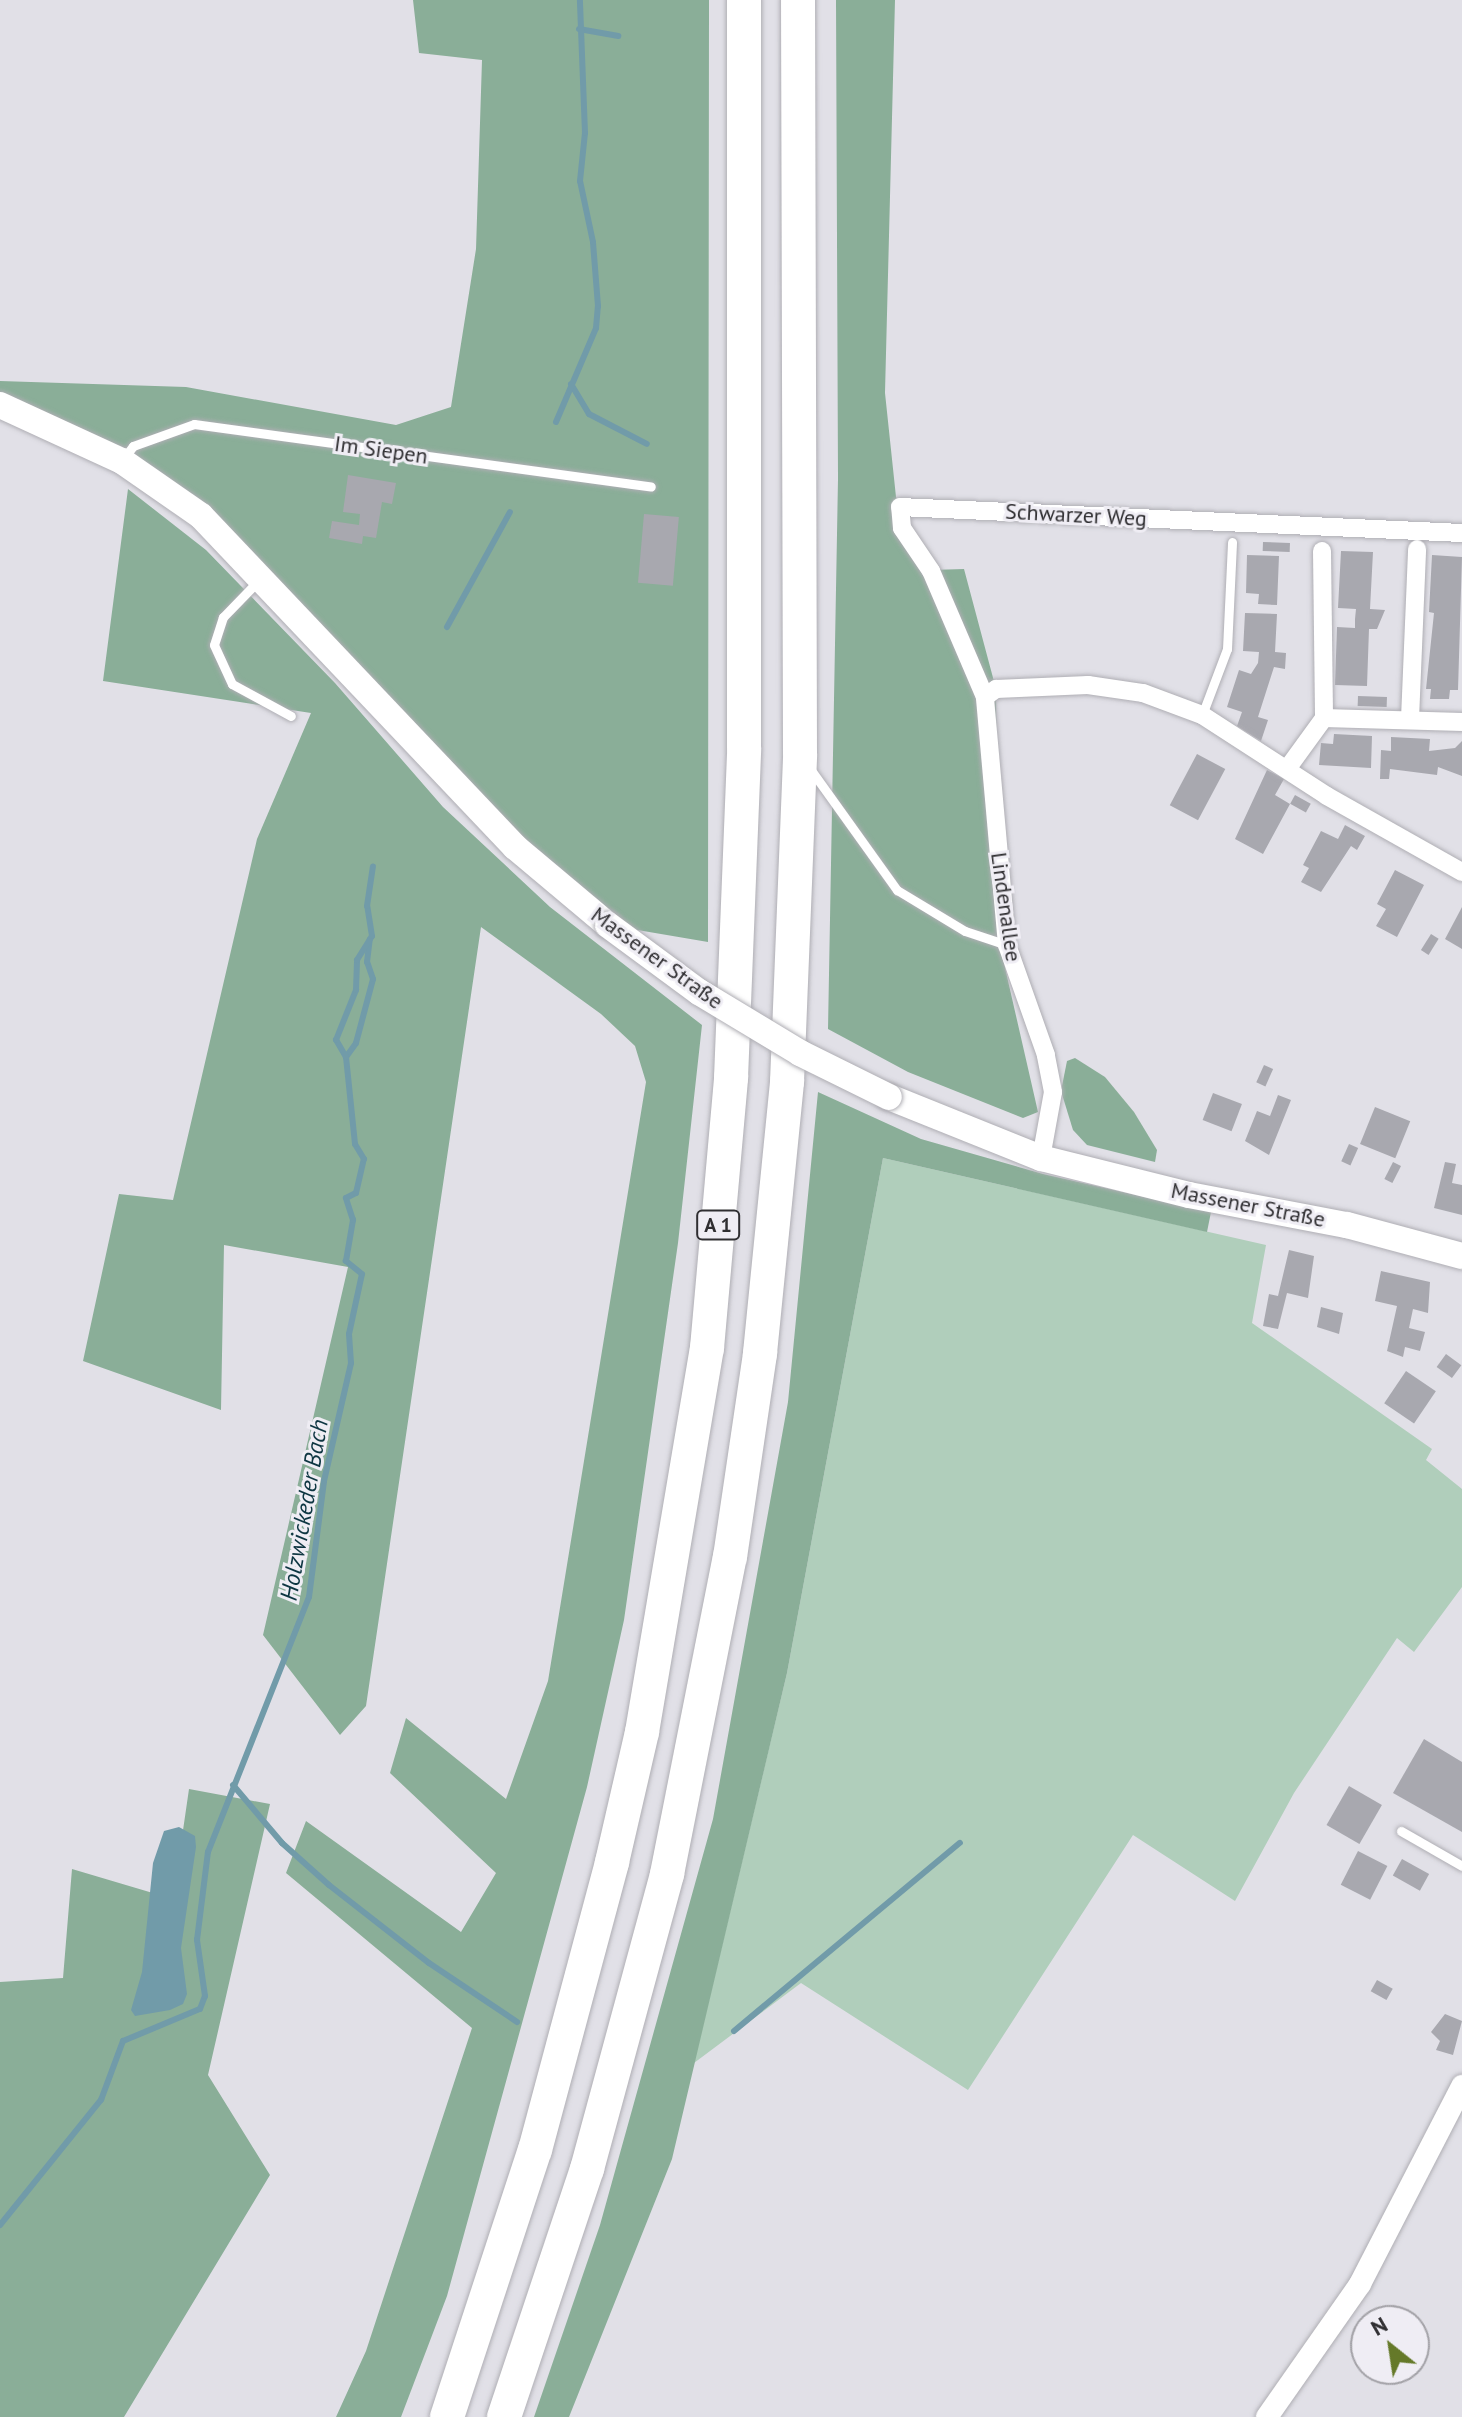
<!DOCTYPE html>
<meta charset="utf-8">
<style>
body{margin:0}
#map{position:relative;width:1462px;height:2417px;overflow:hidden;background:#e1e0e7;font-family:"PT Sans",sans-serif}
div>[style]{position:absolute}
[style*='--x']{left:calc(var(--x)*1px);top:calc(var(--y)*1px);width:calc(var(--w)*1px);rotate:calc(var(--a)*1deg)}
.green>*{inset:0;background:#b0cebb}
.forest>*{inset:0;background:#8aae98}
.water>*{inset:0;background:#719ba9}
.stream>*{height:6px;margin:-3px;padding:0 3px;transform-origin:3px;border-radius:3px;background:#719ba9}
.building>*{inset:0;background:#a8a8af;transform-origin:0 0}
.roads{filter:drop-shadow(0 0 2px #afaeb4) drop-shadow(0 0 2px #afaeb4)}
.service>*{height:9px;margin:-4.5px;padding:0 4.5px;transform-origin:4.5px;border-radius:4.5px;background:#fff}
.minor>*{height:18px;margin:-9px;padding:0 9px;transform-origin:9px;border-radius:9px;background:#fff}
.tertiary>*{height:22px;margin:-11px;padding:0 11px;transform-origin:11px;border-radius:11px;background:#fff}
.secondary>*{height:26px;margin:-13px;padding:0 13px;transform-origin:13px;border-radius:13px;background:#fff}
.motorway>*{height:34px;margin:-17px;padding:0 17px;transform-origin:17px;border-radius:17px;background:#fff}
.bridges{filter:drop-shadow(0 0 2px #afaeb4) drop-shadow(0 0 2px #afaeb4)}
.secondary-bridge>*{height:26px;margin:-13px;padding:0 13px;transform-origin:13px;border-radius:13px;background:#fff}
span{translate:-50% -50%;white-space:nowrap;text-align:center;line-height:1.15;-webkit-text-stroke:6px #efedf4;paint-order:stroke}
.shield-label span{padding:2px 6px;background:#efedf4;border:2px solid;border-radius:6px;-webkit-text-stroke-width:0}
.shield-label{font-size:20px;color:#2f2e31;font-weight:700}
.street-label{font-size:22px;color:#2f2e31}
.water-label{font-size:24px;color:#0e3642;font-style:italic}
.north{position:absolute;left:1350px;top:2305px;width:80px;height:80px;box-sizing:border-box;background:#efedf4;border:2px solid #a2a1a6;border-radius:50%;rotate:330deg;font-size:22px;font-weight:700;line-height:32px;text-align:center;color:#2f2e31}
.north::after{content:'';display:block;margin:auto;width:28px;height:36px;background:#657929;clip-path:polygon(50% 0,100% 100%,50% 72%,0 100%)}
</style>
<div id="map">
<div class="green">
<div style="clip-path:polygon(883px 1158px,1266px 1245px,1252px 1323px,1432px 1449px,1426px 1460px,1462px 1489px,1462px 1587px,1414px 1652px,1397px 1638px,1294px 1793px,1235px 1901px,1133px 1835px,968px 2090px,801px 1983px,694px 2063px,787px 1673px)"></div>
</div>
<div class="forest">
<div style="clip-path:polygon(413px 0,709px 0,708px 942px,608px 925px,201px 516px,0 405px,0 381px,186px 387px,396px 425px,451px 407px,476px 249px,482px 60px,419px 53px)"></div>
<div style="clip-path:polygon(836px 0,895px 0,885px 393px,896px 497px,931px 570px,964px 569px,996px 689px,998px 937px,1038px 1112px,1023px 1118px,908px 1072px,828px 1029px,838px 479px)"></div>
<div style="clip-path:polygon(128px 489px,206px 550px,335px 683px,443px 807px,550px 907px,702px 1025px,678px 1243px,624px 1620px,587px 1787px,447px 2296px,401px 2417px,336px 2417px,366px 2351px,472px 2028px,286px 1873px,306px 1821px,461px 1932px,496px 1873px,390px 1773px,406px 1718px,506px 1799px,548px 1681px,646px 1082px,635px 1046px,601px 1014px,481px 927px,366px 1706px,340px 1735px,263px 1635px,348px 1267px,224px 1245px,221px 1410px,83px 1361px,119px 1194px,173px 1200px,257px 839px,311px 713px,103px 681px)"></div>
<div style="clip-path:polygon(1075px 1058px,1105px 1077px,1134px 1112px,1157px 1150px,1155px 1162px,1087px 1145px,1073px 1130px,1061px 1091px,1067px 1061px)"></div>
<div style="clip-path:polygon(818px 1092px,921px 1139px,1043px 1174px,1211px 1212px,1207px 1232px,883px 1158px,787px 1673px,672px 2159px,569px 2417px,534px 2417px,600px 2225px,713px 1819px,788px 1402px)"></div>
<div style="clip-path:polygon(189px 1789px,270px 1804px,208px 2075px,270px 2175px,124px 2417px,0 2417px,0 1982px,63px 1978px,72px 1869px,173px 1899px)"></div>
</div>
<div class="water">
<div style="clip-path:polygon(179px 1827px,195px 1836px,196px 1847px,181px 1948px,187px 1994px,183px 2004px,170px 2010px,135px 2016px,131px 2010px,142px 1972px,153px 1863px,164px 1831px)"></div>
</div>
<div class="stream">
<div style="--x:579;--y:29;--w:40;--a:10"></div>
<div style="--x:571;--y:384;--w:35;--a:59"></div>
<div style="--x:589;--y:414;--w:65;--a:27.3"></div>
<div style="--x:556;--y:422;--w:102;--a:-66.9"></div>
<div style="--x:596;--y:328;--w:22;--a:-85"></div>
<div style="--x:598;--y:306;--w:64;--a:-94.5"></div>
<div style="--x:593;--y:242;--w:62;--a:-102"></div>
<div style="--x:580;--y:181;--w:48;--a:-84.1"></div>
<div style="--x:585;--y:133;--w:133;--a:-92.2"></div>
<div style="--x:447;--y:627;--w:131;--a:-61.3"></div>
<div style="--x:346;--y:1057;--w:17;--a:-54"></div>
<div style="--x:356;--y:1043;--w:66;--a:-75.1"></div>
<div style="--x:373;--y:979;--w:18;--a:-109"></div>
<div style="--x:367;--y:962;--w:23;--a:-83"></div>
<div style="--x:233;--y:1785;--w:76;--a:49.8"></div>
<div style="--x:282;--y:1843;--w:63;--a:41.8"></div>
<div style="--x:329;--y:1885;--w:127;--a:38"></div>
<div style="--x:429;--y:1963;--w:106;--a:33.8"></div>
<div style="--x:734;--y:2031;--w:294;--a:-39.8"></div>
<div style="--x:0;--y:2225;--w:161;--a:-51.1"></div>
<div style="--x:101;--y:2100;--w:63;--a:-69.6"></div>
<div style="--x:123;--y:2041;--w:83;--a:-22.6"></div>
<div style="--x:200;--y:2009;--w:14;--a:-69"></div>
<div style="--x:205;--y:1996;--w:57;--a:-98.1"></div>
<div style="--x:197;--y:1940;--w:89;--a:-82.9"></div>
<div style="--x:208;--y:1852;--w:274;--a:-68.4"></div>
<div style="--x:309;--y:1597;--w:117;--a:-82.6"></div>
<div style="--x:324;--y:1481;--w:121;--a:-77.1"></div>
<div style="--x:351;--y:1363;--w:29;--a:-94"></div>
<div style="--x:349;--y:1334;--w:61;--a:-77.8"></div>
<div style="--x:362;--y:1274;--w:21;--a:-141"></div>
<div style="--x:346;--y:1261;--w:42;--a:-80.3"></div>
<div style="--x:353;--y:1220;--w:23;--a:-108"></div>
<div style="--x:346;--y:1198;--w:11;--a:-27"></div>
<div style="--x:356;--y:1193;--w:35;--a:-77"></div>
<div style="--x:364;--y:1159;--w:17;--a:-121"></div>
<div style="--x:355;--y:1144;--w:87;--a:-95.9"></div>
<div style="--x:346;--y:1057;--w:20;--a:-120"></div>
<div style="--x:336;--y:1040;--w:54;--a:-68.2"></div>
<div style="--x:356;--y:990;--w:30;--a:-88"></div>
<div style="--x:357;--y:960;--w:28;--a:-58"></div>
<div style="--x:372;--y:936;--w:30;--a:-99"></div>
<div style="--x:367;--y:906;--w:40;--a:-81.5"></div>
</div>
<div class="building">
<div style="clip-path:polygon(348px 475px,396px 483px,392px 504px,382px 502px,376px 538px,363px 536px,362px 544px,329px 538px,332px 521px,359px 525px,360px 514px,343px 512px)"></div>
<div style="left:644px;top:514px;width:35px;height:69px;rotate:5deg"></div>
<div style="left:1263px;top:542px;width:27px;height:9px;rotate:2deg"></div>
<div style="clip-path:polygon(1341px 551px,1373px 552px,1370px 609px,1385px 610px,1377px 629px,1369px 629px,1367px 686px,1335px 685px,1337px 627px,1355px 628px,1355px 619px,1356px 609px,1338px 608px)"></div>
<div style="clip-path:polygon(1247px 555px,1279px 556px,1277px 605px,1258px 604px,1259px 594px,1246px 593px)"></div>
<div style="clip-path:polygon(1432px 555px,1462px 557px,1458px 690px,1450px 690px,1449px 699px,1430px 699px,1431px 689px,1426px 689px,1434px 613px,1429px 612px)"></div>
<div style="clip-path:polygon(1245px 613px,1277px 614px,1275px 652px,1286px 653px,1285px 669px,1274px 667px,1258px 717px,1268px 720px,1261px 741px,1237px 726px,1242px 712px,1227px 707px,1239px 670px,1251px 674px,1258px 663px,1259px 652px,1243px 651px)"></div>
<div style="left:1358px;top:696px;width:29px;height:10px;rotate:2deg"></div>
<div style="clip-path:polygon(1334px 734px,1372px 736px,1371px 768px,1319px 765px,1321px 743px,1333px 744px)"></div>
<div style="clip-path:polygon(1391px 737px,1430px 739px,1429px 751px,1455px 748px,1462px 741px,1462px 776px,1438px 767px,1437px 775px,1390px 769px,1389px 779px,1380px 779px,1381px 750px,1391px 751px)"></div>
<div style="left:1197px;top:754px;width:32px;height:58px;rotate:28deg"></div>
<div style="clip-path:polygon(1267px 770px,1284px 779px,1275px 795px,1290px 804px,1263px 854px,1235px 839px)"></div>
<div style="left:1295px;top:795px;width:18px;height:10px;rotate:29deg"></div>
<div style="clip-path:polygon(1345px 825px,1365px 836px,1357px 850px,1351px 846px,1321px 892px,1301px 882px,1309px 868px,1303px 865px,1321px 831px,1338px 839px)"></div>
<div style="clip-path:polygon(1395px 870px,1424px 885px,1397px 937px,1376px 926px,1386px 909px,1377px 904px)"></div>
<div style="clip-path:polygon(1462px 907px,1462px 949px,1445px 939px)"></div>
<div style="left:1431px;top:934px;width:9px;height:19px;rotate:32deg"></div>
<div style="left:1264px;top:1065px;width:10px;height:19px;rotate:24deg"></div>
<div style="left:1213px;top:1093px;width:31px;height:29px;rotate:21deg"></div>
<div style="clip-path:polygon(1278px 1095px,1291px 1100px,1269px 1155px,1245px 1141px,1257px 1111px,1270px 1116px)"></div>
<div style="left:1375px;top:1107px;width:38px;height:40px;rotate:22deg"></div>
<div style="left:1349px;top:1144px;width:10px;height:19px;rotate:24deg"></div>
<div style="left:1393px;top:1162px;width:9px;height:19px;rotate:27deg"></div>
<div style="clip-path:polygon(1445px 1162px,1456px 1164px,1452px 1183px,1462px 1185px,1462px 1215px,1434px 1208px)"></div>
<div style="clip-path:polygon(1289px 1250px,1314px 1256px,1308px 1298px,1287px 1293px,1278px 1329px,1263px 1326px,1269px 1294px,1278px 1296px)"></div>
<div style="clip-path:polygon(1381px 1271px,1430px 1282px,1428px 1313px,1413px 1309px,1409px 1328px,1425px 1332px,1420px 1351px,1405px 1347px,1403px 1357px,1387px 1351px,1397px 1306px,1375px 1301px)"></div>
<div style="clip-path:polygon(1321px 1307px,1343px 1313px,1339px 1334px,1317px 1327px)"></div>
<div style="left:1446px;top:1354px;width:19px;height:16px;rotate:36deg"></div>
<div style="left:1406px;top:1371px;width:36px;height:39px;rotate:34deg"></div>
<div style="clip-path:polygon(1424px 1739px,1462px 1762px,1462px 1832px,1393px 1793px)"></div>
<div style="left:1349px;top:1786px;width:38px;height:45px;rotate:30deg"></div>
<div style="left:1358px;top:1851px;width:33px;height:38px;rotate:27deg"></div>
<div style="left:1402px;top:1859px;width:31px;height:19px;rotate:29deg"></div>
<div style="left:1377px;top:1980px;width:18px;height:13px;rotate:29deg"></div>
<div style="clip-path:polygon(1445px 2014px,1462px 2021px,1453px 2055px,1436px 2050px,1440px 2041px,1431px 2032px)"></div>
</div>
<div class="roads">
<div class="service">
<div style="--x:124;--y:458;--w:15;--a:-53"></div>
<div style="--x:133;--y:446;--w:65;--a:-19.8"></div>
<div style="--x:194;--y:424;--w:461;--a:7.8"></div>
<div style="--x:259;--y:580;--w:52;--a:134.2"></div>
<div style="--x:223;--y:617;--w:29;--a:108"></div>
<div style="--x:214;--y:645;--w:43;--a:65.2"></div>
<div style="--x:232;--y:684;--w:67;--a:28.5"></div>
<div style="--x:1202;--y:715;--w:71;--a:-69.3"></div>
<div style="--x:1227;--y:649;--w:107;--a:-87.3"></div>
<div style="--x:811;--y:770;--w:148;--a:54.4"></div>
<div style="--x:897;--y:890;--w:79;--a:31.1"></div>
<div style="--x:965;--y:931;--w:44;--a:18.4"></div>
<div style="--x:1401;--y:1831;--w:70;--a:29.8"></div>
</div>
<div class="minor">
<div style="--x:1322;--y:551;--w:167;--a:89.3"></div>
<div style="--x:985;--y:697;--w:14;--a:-36"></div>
<div style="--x:996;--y:689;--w:92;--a:-2.5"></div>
<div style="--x:1088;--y:685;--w:56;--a:8.3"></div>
<div style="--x:1143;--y:693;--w:63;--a:20.4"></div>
<div style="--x:1202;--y:715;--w:149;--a:32.9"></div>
<div style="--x:1327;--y:796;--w:155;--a:29.4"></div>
<div style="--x:1410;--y:719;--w:170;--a:-87.6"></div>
<div style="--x:1287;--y:769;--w:63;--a:-54"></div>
<div style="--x:1324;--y:718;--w:138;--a:1.7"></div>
<div style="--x:1041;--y:1158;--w:67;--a:-79.7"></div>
<div style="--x:1053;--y:1092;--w:38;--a:-101"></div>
<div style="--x:1046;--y:1055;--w:117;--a:-109.5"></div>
<div style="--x:1007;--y:945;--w:249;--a:-95.1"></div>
<div style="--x:985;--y:697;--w:137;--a:-113.2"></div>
<div style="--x:931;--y:571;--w:52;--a:-124"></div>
<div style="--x:902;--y:528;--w:21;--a:-95"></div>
<div style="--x:900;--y:507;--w:563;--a:2.65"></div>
</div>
<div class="tertiary">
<div style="--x:1267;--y:2417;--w:162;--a:-55"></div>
<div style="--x:1360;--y:2284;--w:223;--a:-62.7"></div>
</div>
<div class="secondary">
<div style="--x:0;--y:405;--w:134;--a:24.7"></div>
<div style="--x:122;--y:461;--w:96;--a:34.8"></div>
<div style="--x:201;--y:516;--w:456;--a:46.5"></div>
<div style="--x:515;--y:847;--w:121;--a:40"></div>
<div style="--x:889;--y:1097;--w:164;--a:21.9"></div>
<div style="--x:1041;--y:1158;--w:153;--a:14"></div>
<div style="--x:1189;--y:1195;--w:161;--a:10.8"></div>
<div style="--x:1347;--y:1225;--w:119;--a:15.1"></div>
</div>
<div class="motorway">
<div style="--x:447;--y:2417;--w:281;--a:-71.8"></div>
<div style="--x:535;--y:2150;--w:298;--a:-75"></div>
<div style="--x:612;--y:1862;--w:133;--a:-77"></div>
<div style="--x:642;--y:1732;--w:389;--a:-80.4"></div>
<div style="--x:707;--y:1348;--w:271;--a:-84.9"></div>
<div style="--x:731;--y:1078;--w:330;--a:-87.7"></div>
<div style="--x:744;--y:748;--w:748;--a:-90"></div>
<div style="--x:504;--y:2417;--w:262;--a:-71.5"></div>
<div style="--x:587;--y:2169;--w:306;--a:-74.8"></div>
<div style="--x:667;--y:1874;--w:323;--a:-78.8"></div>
<div style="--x:730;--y:1557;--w:206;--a:-81.6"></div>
<div style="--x:760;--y:1353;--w:272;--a:-84.3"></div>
<div style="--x:787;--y:1082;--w:328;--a:-87.7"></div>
<div style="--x:800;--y:754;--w:754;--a:-90.15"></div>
</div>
</div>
<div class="bridges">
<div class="secondary-bridge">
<div style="--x:608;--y:925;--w:113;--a:36.4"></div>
<div style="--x:699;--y:992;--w:118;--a:31.1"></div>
<div style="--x:800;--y:1053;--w:99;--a:26.3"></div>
</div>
</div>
<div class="shield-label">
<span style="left:718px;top:1225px">A 1</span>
</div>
<div class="street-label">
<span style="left:381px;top:450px;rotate:8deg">Im Siepen</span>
<span style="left:1076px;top:515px;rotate:3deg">Schwarzer Weg</span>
<span style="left:1006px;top:907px;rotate:82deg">Lindenallee</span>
<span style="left:657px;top:958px;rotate:36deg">Massener Straße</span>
<span style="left:1248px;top:1205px;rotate:11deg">Massener Straße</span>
</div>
<div class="water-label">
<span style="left:304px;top:1510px;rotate:-80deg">Holzwickeder Bach</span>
</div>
<div class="north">N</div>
</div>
